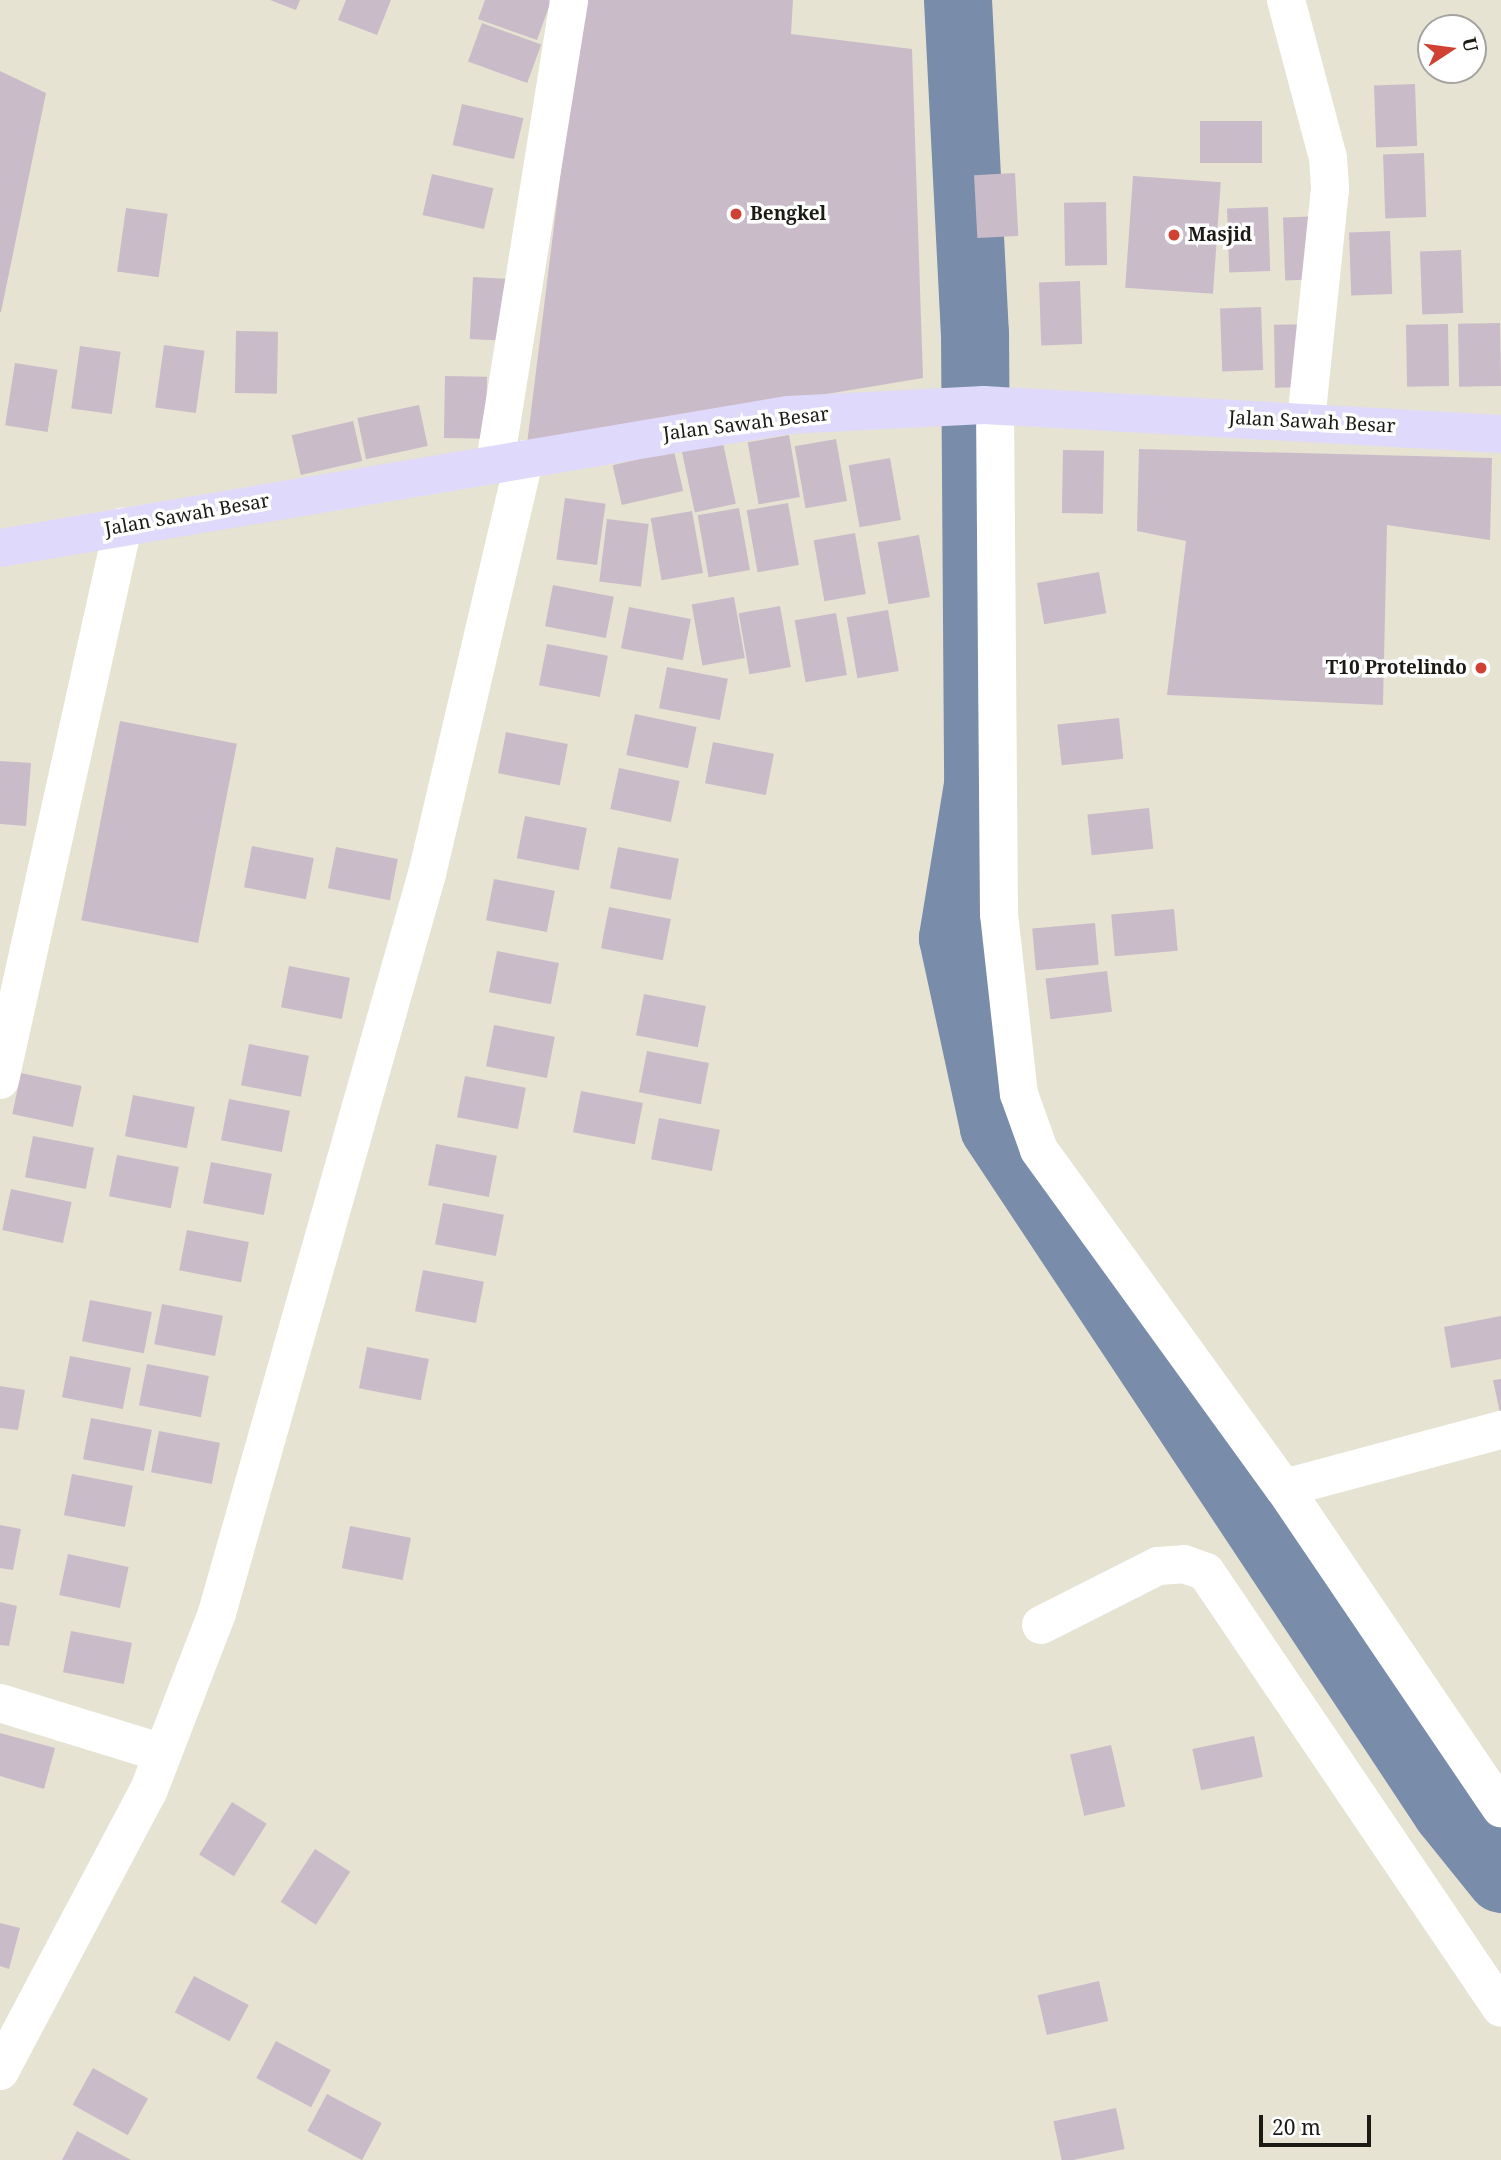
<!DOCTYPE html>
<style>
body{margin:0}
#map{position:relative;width:1501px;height:2160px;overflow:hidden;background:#e6e3d3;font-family:"Noto Serif",serif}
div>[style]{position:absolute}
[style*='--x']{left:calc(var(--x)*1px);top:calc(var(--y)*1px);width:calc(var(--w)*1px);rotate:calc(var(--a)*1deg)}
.river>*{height:68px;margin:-34px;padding:0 34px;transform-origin:34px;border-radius:34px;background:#798caa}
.building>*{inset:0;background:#c9bcc8;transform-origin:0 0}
.minor>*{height:38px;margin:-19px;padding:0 19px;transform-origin:19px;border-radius:19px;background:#fff}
.major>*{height:38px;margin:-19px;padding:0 19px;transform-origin:19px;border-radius:19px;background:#dfd9fb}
.dots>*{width:19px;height:19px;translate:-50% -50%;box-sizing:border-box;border:4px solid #fff;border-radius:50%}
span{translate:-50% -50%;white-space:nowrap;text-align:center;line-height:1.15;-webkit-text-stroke:7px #fff;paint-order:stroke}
.poi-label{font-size:19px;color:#1b1a15;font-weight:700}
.left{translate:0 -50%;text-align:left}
.right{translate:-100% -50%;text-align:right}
.street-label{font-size:19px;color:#1b1a15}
.north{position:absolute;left:1417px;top:14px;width:70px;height:70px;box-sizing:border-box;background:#fff;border:2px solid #a4a3a1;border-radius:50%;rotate:77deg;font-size:19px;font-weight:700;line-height:28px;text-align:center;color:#1b1a15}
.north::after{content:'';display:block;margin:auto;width:24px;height:32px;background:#ce4133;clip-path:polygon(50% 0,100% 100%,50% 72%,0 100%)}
.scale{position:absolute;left:1259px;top:2115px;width:112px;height:32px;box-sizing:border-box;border:4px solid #1b1a15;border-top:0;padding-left:9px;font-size:21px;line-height:24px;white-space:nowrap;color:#1b1a15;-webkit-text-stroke:5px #fff;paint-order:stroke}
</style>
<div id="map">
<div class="river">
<div style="--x:958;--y:0;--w:333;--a:87.1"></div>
<div style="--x:975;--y:333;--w:452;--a:89.6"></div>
<div style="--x:978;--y:785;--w:155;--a:99.3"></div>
<div style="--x:953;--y:938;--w:194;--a:77.8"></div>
<div style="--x:994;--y:1128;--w:820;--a:56.48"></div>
<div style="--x:1447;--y:1812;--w:86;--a:51.1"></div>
</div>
<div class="building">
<div style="clip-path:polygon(270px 0,300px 0,296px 10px)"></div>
<div style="clip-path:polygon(346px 0,391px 0,377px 35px,338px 20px)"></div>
<div style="clip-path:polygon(485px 0,548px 0,551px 1px,537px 40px,478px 19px)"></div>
<div style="clip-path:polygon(582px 0,793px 0,791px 34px,912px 49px,923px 378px,527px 444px)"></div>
<div style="left:482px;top:23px;width:63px;height:41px;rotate:20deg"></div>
<div style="clip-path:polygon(0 71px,46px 93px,1px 312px,0 312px)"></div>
<div style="left:1415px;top:84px;width:62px;height:41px;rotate:88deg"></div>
<div style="left:462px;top:104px;width:63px;height:42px;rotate:13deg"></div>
<div style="left:1200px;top:121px;width:62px;height:42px"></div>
<div style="left:1424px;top:153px;width:64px;height:41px;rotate:88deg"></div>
<div style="left:1015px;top:173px;width:63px;height:41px;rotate:87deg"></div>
<div style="left:432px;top:174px;width:63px;height:42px;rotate:13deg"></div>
<div style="left:1133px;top:176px;width:88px;height:112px;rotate:4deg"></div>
<div style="left:1106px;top:202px;width:63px;height:42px;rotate:89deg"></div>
<div style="left:1268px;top:207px;width:64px;height:41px;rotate:88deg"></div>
<div style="left:126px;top:208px;width:42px;height:64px;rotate:8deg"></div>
<div style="left:1325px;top:216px;width:63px;height:42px;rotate:88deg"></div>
<div style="left:1390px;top:231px;width:63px;height:41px;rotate:88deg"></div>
<div style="left:1461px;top:250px;width:63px;height:41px;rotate:88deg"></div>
<div style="left:473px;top:277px;width:42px;height:62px;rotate:3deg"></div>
<div style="left:1080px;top:281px;width:63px;height:41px;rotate:88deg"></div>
<div style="left:1261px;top:307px;width:63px;height:41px;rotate:88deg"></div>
<div style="left:1500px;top:323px;width:63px;height:42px;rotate:89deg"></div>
<div style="left:1316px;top:324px;width:63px;height:42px;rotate:89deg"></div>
<div style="left:1448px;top:324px;width:62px;height:42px;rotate:89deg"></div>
<div style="left:236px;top:331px;width:42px;height:62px;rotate:1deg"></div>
<div style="left:164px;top:345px;width:41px;height:63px;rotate:8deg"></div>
<div style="left:80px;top:346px;width:41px;height:63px;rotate:8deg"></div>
<div style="left:15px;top:363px;width:43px;height:63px;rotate:9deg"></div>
<div style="left:445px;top:376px;width:42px;height:62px;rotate:1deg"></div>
<div style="left:419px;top:405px;width:42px;height:63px;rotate:78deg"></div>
<div style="left:353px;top:421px;width:41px;height:63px;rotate:77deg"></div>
<div style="left:789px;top:435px;width:63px;height:42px;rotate:80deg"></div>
<div style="left:836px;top:439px;width:63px;height:42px;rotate:80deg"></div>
<div style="left:723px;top:443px;width:62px;height:42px;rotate:78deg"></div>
<div style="clip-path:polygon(1139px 449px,1492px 458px,1490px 540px,1387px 525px,1383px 705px,1167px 695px,1186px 541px,1137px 531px)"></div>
<div style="left:1063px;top:450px;width:41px;height:63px;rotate:1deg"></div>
<div style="left:674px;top:451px;width:41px;height:63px;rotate:77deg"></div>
<div style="left:890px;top:458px;width:63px;height:42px;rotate:80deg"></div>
<div style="left:565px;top:498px;width:41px;height:62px;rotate:8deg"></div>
<div style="left:788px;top:503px;width:63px;height:42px;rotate:80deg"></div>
<div style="left:739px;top:508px;width:63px;height:42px;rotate:80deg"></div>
<div style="left:692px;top:511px;width:63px;height:42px;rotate:80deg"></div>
<div style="left:607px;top:519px;width:42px;height:63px;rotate:7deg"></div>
<div style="left:855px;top:533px;width:62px;height:42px;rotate:80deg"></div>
<div style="left:919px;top:535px;width:63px;height:42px;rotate:80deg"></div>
<div style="left:1099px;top:572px;width:42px;height:63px;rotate:80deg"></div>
<div style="left:553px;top:585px;width:62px;height:42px;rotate:11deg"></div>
<div style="left:734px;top:597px;width:62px;height:43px;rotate:80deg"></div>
<div style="left:780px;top:606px;width:62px;height:42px;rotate:80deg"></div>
<div style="left:629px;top:607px;width:63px;height:42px;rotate:11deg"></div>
<div style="left:888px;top:610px;width:62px;height:42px;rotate:80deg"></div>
<div style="left:836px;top:613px;width:63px;height:42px;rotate:80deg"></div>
<div style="left:547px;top:644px;width:62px;height:42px;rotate:11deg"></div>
<div style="left:667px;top:667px;width:62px;height:42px;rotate:11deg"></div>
<div style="left:635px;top:714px;width:63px;height:42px;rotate:12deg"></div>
<div style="left:1119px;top:718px;width:41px;height:62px;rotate:84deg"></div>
<div style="left:120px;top:721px;width:119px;height:203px;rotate:11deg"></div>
<div style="left:506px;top:732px;width:63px;height:42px;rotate:11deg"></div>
<div style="left:713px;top:742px;width:62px;height:42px;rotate:11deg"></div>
<div style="clip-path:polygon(0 761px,31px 763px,26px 826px,0 824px)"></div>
<div style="left:619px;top:768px;width:62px;height:42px;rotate:12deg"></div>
<div style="left:1149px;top:808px;width:41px;height:62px;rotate:84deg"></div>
<div style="left:525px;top:816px;width:63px;height:43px;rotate:11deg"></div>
<div style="left:252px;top:846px;width:63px;height:42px;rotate:11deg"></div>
<div style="left:336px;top:847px;width:63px;height:42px;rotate:11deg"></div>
<div style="left:618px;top:847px;width:62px;height:42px;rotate:11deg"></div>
<div style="left:494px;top:879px;width:62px;height:42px;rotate:11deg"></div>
<div style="left:609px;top:907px;width:63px;height:42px;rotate:11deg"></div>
<div style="left:1174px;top:909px;width:42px;height:63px;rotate:85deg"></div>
<div style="left:1095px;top:923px;width:42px;height:63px;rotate:85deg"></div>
<div style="left:497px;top:951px;width:63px;height:42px;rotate:11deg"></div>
<div style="left:289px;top:966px;width:62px;height:42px;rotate:11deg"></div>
<div style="left:1107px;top:971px;width:41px;height:62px;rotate:83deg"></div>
<div style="left:644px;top:994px;width:63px;height:42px;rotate:11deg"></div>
<div style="left:494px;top:1025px;width:62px;height:42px;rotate:11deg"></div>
<div style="left:249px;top:1044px;width:61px;height:42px;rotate:11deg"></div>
<div style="left:647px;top:1051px;width:63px;height:42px;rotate:11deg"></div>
<div style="left:21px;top:1073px;width:62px;height:42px;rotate:12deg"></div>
<div style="left:465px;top:1076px;width:62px;height:42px;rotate:11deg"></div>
<div style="left:581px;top:1091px;width:63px;height:42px;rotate:11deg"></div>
<div style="left:133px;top:1095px;width:63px;height:42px;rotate:11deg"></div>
<div style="left:229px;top:1099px;width:62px;height:42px;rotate:11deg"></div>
<div style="left:659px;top:1118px;width:62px;height:42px;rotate:11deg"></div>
<div style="left:33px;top:1136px;width:62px;height:42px;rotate:11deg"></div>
<div style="left:436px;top:1144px;width:62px;height:42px;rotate:11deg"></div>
<div style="left:117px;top:1155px;width:63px;height:42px;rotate:11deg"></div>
<div style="left:211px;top:1162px;width:62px;height:42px;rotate:11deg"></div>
<div style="left:11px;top:1189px;width:62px;height:42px;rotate:12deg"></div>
<div style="left:443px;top:1203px;width:62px;height:42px;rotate:11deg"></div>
<div style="left:187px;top:1230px;width:63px;height:41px;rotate:11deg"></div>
<div style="left:423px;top:1270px;width:62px;height:42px;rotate:11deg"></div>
<div style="left:90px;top:1300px;width:63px;height:42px;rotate:11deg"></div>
<div style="left:162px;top:1304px;width:62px;height:41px;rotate:11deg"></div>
<div style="clip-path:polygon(1501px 1316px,1501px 1359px,1451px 1368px,1444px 1327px)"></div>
<div style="left:367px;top:1347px;width:63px;height:42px;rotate:11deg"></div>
<div style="left:70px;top:1356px;width:62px;height:42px;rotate:11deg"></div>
<div style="left:147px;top:1364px;width:63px;height:42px;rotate:11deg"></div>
<div style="clip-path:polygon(1501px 1379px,1501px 1413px,1500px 1413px,1493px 1380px)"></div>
<div style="clip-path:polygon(0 1386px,25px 1390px,18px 1430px,0 1428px)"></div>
<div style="left:91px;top:1418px;width:62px;height:42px;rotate:11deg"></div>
<div style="left:159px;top:1431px;width:62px;height:42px;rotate:11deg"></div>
<div style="left:72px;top:1474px;width:62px;height:42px;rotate:11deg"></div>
<div style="clip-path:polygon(0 1525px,21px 1529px,13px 1570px,0 1568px)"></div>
<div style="left:350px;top:1526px;width:62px;height:43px;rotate:11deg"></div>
<div style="left:68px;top:1554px;width:62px;height:42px;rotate:12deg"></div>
<div style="clip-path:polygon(0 1602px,17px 1606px,9px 1646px,0 1645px)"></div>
<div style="left:71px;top:1631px;width:62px;height:42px;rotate:11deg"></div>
<div style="clip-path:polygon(0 1733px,55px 1748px,44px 1789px,0 1776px)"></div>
<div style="left:1254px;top:1736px;width:42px;height:63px;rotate:78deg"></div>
<div style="left:1111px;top:1745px;width:63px;height:42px;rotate:77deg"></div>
<div style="left:232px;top:1802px;width:41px;height:62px;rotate:32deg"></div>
<div style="left:315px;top:1849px;width:42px;height:63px;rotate:33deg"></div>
<div style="clip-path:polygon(0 1923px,20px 1928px,9px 1969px,0 1966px)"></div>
<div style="left:194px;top:1976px;width:62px;height:41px;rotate:28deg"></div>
<div style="left:1099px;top:1981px;width:41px;height:63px;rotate:77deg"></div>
<div style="left:276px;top:2041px;width:62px;height:42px;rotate:28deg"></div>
<div style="left:93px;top:2068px;width:63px;height:42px;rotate:29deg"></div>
<div style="left:327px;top:2094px;width:62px;height:42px;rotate:28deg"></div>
<div style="left:1116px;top:2108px;width:42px;height:64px;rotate:78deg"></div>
<div style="clip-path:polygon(77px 2131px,131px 2160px,62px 2160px)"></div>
</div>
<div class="minor">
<div style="--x:1286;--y:0;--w:163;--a:75.1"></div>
<div style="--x:1328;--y:158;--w:31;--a:86"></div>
<div style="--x:1330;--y:189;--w:232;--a:95.9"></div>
<div style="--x:995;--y:406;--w:508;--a:89.55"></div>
<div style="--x:999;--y:914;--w:181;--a:83.7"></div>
<div style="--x:1019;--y:1094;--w:59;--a:70.3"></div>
<div style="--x:1039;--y:1150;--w:417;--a:54.1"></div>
<div style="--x:1284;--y:1488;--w:387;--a:55.9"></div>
<div style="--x:495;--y:463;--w:469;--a:-80.9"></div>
<div style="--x:0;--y:1080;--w:567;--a:-77.48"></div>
<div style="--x:1284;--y:1488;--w:225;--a:-15"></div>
<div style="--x:1041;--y:1625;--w:131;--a:-26.8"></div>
<div style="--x:1158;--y:1566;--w:26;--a:-4"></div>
<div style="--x:1184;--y:1564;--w:23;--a:20"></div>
<div style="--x:1206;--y:1572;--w:526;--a:55.92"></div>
<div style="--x:0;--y:1703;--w:170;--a:17.1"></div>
<div style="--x:0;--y:2071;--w:316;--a:-62.1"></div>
<div style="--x:148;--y:1792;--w:192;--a:-68.9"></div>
<div style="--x:217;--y:1613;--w:768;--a:-74.14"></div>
<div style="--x:427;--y:874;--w:426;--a:-76.8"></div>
</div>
<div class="major">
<div style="--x:0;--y:548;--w:799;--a:-9.58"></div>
<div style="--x:788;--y:415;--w:196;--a:-2.9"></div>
<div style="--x:984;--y:405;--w:518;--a:3.21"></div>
</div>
<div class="dots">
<div style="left:736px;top:214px;background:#ce4133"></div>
<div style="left:1174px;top:235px;background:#ce4133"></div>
<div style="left:1481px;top:668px;background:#ce4133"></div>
</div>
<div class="poi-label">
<span class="left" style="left:750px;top:214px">Bengkel</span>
<span class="left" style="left:1188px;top:235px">Masjid</span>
<span class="right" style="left:1467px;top:668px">T10 Protelindo</span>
</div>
<div class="street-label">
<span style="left:1312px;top:422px;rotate:3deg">Jalan Sawah Besar</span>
<span style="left:746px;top:424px;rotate:-7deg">Jalan Sawah Besar</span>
<span style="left:187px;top:515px;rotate:-10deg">Jalan Sawah Besar</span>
</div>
<div class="north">U</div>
<div class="scale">20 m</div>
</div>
